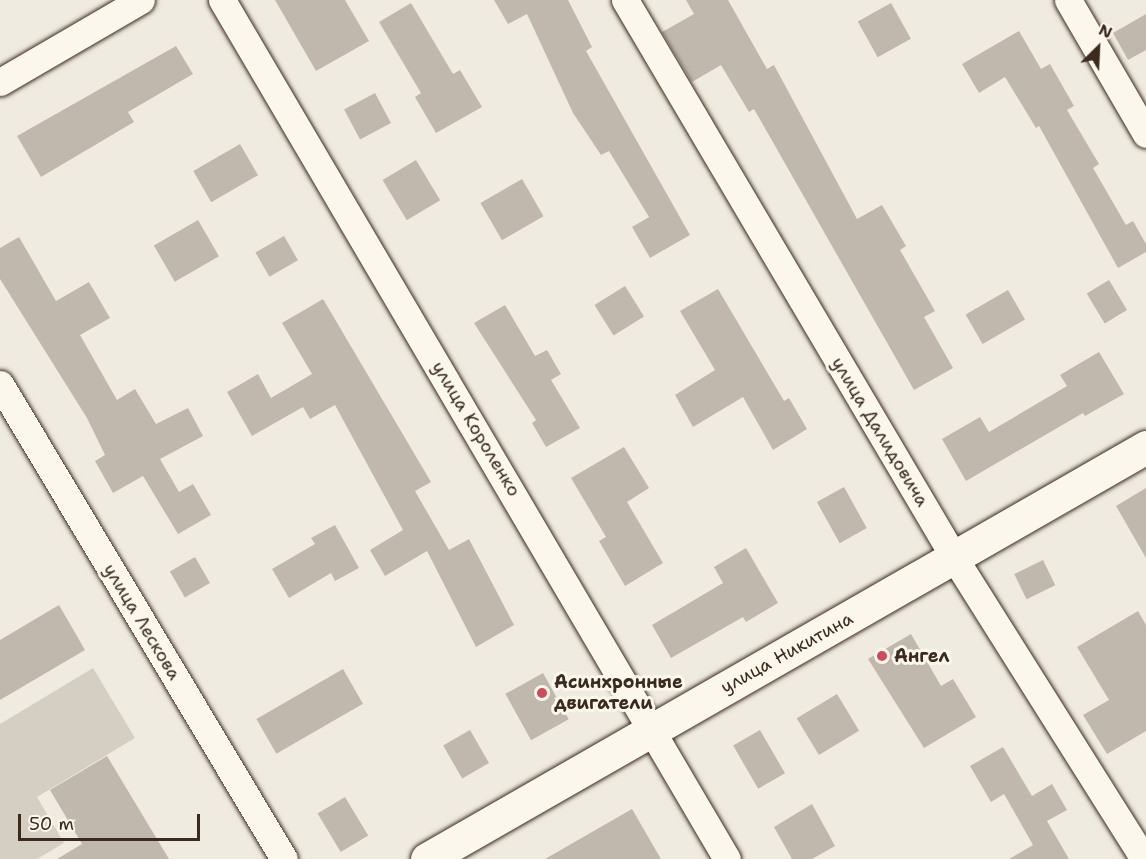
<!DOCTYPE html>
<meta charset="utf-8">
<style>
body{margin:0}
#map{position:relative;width:1146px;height:859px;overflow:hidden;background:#f0ebe0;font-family:"Shantell Sans",sans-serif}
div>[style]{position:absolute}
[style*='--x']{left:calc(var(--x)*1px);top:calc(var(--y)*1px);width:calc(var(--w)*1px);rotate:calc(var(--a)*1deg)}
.green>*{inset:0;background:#d5cec3}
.building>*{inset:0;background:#c0b8ad;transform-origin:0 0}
.roads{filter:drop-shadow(0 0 2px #3b2a1e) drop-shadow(0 0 2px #3b2a1e)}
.minor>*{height:27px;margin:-13.5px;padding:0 13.5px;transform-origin:13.5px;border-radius:13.5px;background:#fbf7ec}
.primary>*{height:33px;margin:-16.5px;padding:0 16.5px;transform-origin:16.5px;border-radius:16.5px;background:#fbf7ec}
.dots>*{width:16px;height:16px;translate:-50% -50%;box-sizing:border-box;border:3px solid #fbf7ec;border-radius:50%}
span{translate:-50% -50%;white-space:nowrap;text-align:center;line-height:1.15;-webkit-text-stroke:6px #fbf7ec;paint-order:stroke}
.street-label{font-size:18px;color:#3b2a1e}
.poi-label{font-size:18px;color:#3b2a1e;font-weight:700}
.left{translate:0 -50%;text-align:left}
.north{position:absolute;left:1068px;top:18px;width:60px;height:60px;-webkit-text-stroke:4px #fbf7ec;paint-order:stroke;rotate:24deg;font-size:16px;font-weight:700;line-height:24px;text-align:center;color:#3b2a1e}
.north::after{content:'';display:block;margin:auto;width:21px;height:27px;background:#3b2a1e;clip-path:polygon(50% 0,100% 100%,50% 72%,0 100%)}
.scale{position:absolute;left:18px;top:814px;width:182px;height:27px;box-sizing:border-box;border:3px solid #3b2a1e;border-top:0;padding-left:8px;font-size:18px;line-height:21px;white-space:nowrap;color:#3b2a1e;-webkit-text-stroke:4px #fbf7ec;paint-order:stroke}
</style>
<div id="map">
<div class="green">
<div style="clip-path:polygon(93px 668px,135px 738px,37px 797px,64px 843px,37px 859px,0 859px,0 724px)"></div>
</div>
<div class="building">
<div style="clip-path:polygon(275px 0,345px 0,369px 41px,316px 71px)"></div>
<div style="clip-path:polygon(494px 0,568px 0,592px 47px,586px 51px,690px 235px,650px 258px,632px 227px,649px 217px,609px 151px,601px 155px,573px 113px,527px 14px,508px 24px)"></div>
<div style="clip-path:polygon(686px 0,728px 0,767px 69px,774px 65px,857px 219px,882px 205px,906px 246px,900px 250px,935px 311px,924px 317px,953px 368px,914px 390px,754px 109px,749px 112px,721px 65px,692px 82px,662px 32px,694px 14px)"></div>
<div style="clip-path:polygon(411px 3px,453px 74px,460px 70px,482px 107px,436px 133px,415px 97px,421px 93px,379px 22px)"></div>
<div style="left:891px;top:3px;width:41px;height:38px;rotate:61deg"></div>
<div style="clip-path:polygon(1146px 14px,1146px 50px,1128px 60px,1113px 33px)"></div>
<div style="clip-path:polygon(1019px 31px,1041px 69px,1050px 64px,1074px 106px,1067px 110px,1099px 164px,1093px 168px,1126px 225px,1133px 221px,1146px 244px,1146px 252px,1118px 268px,1039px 126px,1036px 128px,1005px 77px,979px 93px,962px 64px)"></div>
<div style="clip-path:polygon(176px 46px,193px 74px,128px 112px,134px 122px,41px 177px,17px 136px)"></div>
<div style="left:375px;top:93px;width:34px;height:35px;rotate:62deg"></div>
<div style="left:240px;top:144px;width:36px;height:54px;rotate:60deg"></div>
<div style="left:416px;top:160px;width:47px;height:39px;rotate:59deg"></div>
<div style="left:522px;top:179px;width:43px;height:48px;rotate:60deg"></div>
<div style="left:198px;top:220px;width:42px;height:51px;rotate:60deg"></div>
<div style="left:284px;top:236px;width:28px;height:33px;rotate:60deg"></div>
<div style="clip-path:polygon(19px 237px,56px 301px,89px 282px,110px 318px,80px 335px,117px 400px,135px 389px,156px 424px,188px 408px,203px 436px,160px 459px,179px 492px,193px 484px,211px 515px,178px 534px,143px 476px,113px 493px,95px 461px,105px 455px,87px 418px,0 279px,0 248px)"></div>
<div style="left:1109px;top:280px;width:35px;height:26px;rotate:59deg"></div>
<div style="left:625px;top:286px;width:36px;height:36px;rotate:58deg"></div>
<div style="clip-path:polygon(718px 289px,784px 401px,789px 398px,807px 429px,773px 450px,743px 397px,693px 427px,675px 395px,715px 370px,680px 311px)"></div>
<div style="left:1008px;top:290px;width:34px;height:49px;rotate:60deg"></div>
<div style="clip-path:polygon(323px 299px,431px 482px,415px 491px,449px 550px,469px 539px,514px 625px,476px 647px,427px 551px,385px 576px,370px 550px,403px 530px,335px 405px,310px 419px,303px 407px,252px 436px,227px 392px,258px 374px,271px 398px,312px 374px,282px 323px)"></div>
<div style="clip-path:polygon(505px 305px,535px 356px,547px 350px,561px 374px,551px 380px,580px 428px,546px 447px,532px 423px,536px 420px,474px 323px)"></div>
<div style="clip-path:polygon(1099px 352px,1124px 394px,1085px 416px,1083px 413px,966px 481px,942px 439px,980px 417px,989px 432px,1067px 386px,1060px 375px)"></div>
<div style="clip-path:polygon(624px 447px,649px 488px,627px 502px,663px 563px,625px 586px,599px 541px,606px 537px,571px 478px)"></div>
<div style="left:844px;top:487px;width:47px;height:31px;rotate:61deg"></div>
<div style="clip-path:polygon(1146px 488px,1146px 558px,1116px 506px)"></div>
<div style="clip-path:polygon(335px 525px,359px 568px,335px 581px,331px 573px,289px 598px,272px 569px,315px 544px,311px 538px)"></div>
<div style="clip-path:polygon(746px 548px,778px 603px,746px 622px,743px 617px,671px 658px,652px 625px,723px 583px,714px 567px)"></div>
<div style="left:195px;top:557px;width:30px;height:29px;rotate:60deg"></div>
<div style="left:1043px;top:560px;width:28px;height:32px;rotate:64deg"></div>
<div style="clip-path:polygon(59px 605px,85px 650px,0 700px,0 640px)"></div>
<div style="clip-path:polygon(1138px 611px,1146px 625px,1146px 731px,1107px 754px,1083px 715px,1109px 700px,1077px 647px)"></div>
<div style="clip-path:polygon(911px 634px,941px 686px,953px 679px,976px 717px,924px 748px,868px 659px)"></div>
<div style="left:343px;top:669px;width:40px;height:100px;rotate:60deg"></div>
<div style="left:543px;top:673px;width:53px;height:43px;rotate:61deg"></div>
<div style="left:837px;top:694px;width:43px;height:47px;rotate:59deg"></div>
<div style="left:470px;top:730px;width:38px;height:31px;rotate:60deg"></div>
<div style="left:760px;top:730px;width:50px;height:31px;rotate:60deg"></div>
<div style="clip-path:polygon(1003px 747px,1032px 796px,1052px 784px,1067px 810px,1047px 821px,1069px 859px,1009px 859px,1033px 845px,1004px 794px,991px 802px,970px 766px)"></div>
<div style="clip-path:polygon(107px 756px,169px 859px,57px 859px,82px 844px,50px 790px)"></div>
<div style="left:345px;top:797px;width:45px;height:32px;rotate:59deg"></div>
<div style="clip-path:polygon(812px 804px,835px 846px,812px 859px,792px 859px,774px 827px)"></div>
<div style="clip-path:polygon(632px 809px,661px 859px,545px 859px)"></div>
</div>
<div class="roads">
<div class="minor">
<div style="--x:222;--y:0;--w:996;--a:59.55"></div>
<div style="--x:625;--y:0;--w:649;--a:59.44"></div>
<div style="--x:955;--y:559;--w:355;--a:57.8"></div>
<div style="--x:1068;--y:0;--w:155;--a:59.8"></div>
<div style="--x:0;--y:82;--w:163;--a:-30.2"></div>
<div style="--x:0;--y:384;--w:553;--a:59.13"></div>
</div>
<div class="primary">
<div style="--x:427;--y:859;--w:829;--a:-29.81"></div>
</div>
</div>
<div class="dots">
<div style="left:882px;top:656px;background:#d1495b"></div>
<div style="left:542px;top:693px;background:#d1495b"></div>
</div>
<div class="street-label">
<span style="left:476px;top:429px;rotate:59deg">улица Короленко</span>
<span style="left:880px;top:432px;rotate:59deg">улица Далидовича</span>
<span style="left:142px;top:622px;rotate:59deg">улица Лескова</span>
<span style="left:787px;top:653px;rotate:-29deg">улица Никитина</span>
</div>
<div class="poi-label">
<span class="left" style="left:894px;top:656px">Ангел</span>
<span class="left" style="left:554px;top:693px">Асинхронные<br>двигатели</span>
</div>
<div class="north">N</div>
<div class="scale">50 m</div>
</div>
